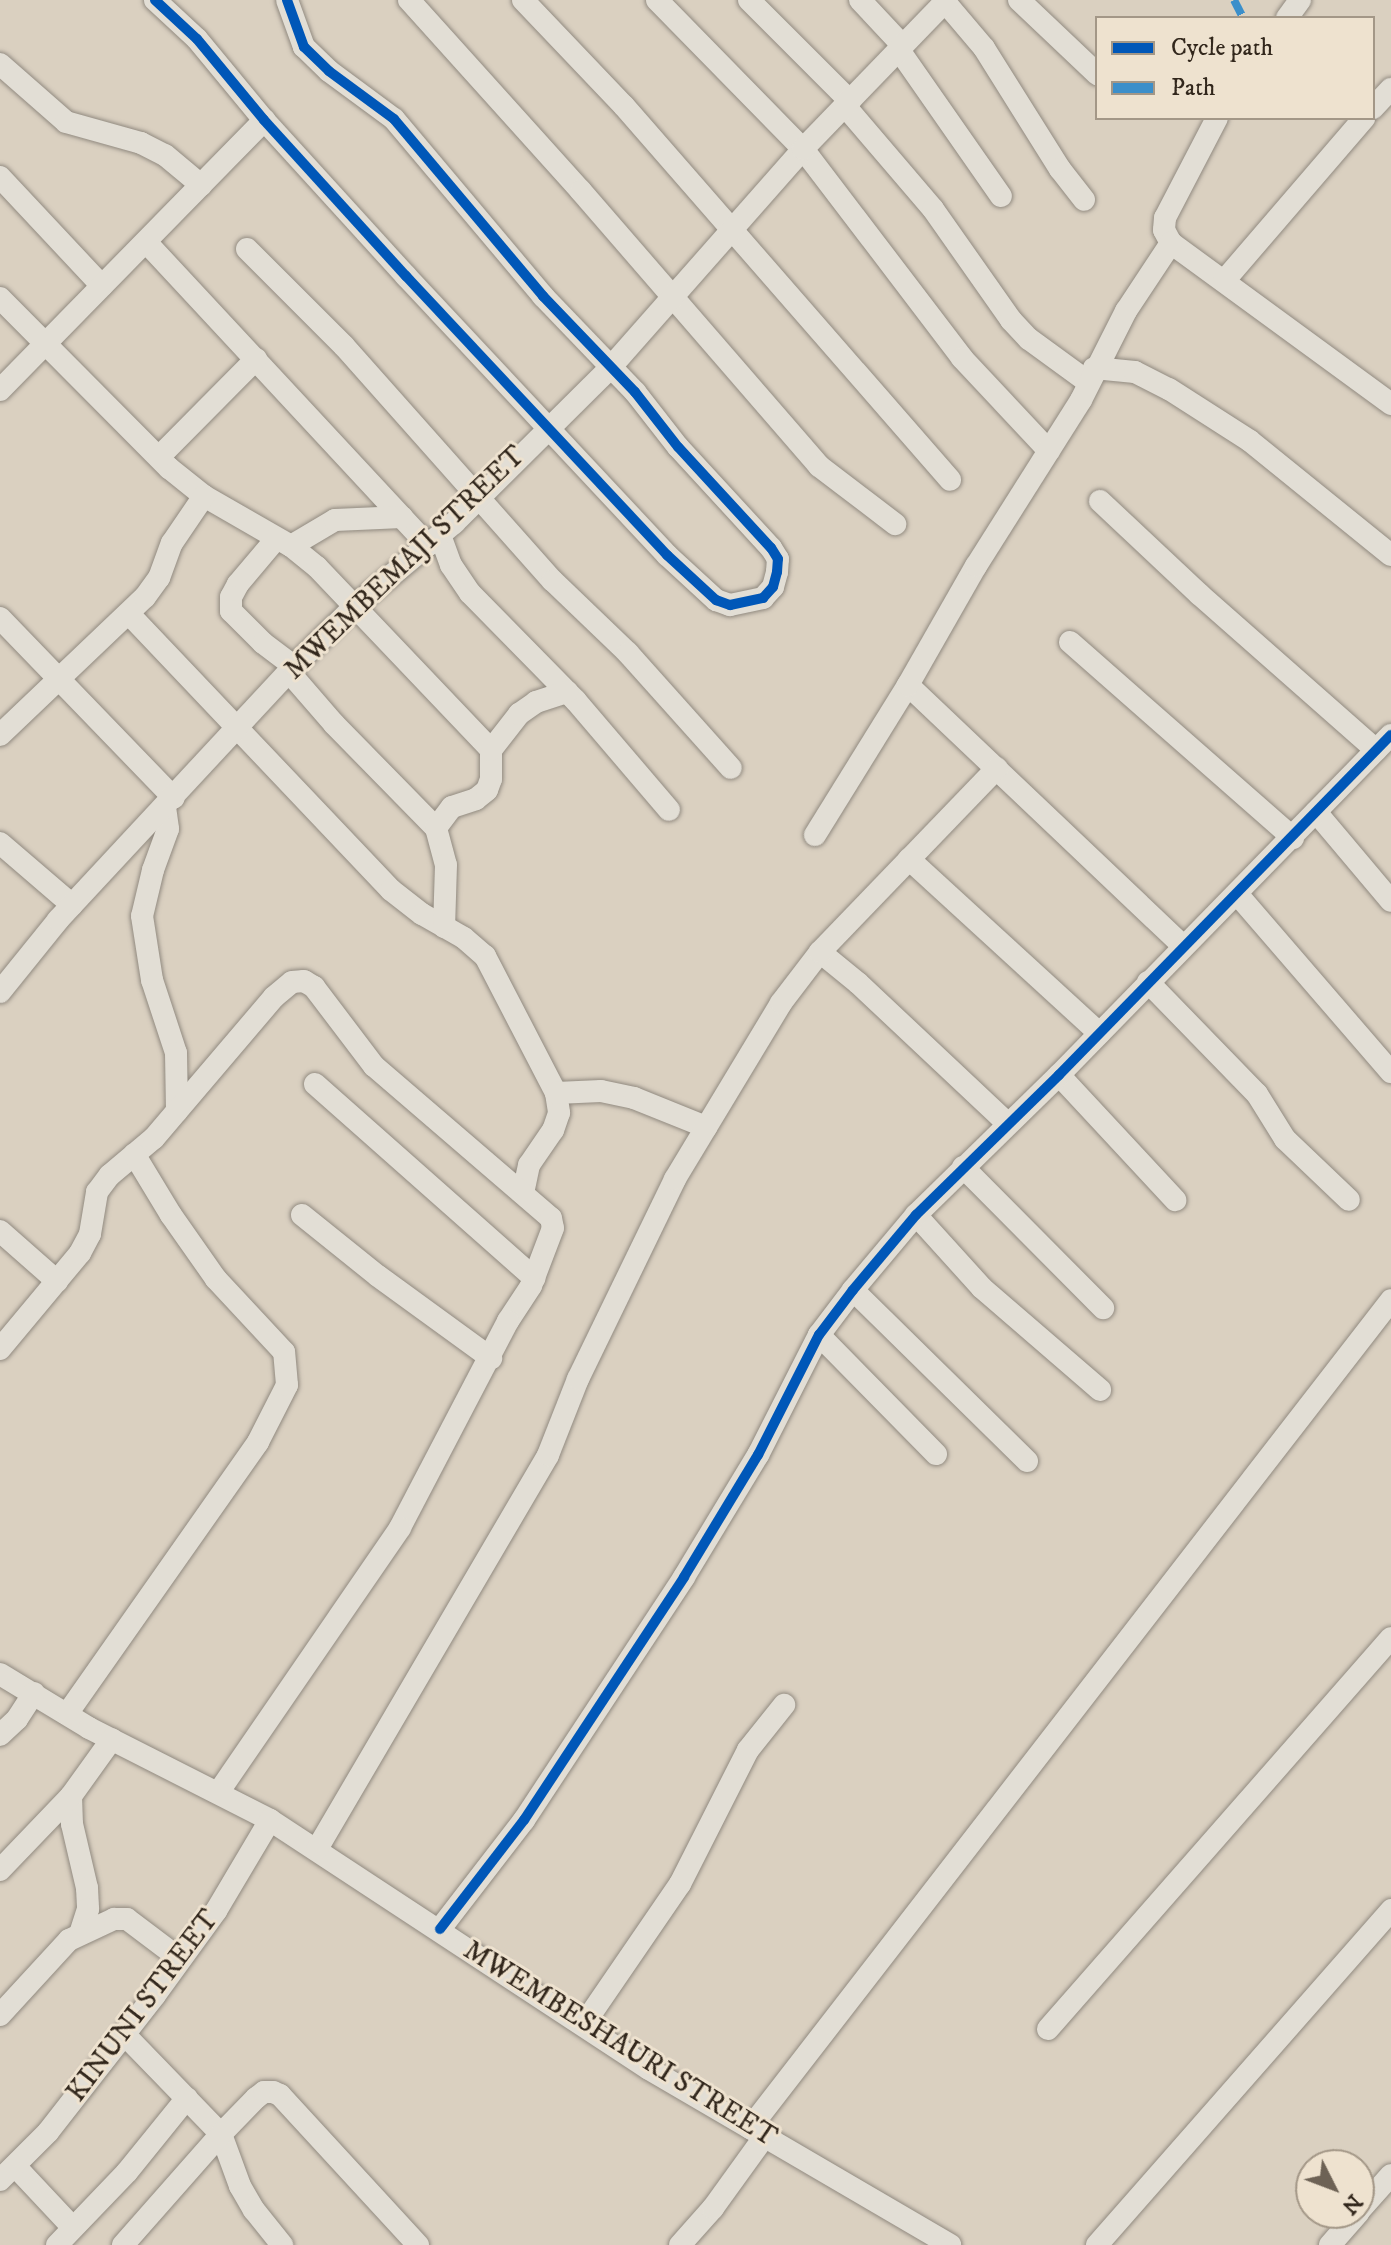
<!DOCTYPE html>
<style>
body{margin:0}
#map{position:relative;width:1391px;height:2245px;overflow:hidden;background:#dad0c0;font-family:"IM FELL DW Pica",serif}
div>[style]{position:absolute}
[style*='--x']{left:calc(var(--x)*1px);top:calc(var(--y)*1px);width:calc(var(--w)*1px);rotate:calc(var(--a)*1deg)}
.roads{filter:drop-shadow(0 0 2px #918a80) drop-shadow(0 0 2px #918a80)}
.minor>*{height:22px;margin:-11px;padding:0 11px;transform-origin:11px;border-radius:11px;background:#e2ded5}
.quiet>*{height:8px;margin-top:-4px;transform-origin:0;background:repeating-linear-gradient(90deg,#3c8fca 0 16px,transparent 0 24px)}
.cycleway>*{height:10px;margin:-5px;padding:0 5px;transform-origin:5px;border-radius:5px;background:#0057b8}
span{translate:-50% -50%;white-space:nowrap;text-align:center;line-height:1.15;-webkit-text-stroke:6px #eee2cf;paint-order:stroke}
.street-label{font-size:28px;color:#32271c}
.legend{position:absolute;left:1095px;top:16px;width:280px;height:104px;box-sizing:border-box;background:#eee2cf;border:2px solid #a39787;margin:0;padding:10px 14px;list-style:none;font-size:24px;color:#32271c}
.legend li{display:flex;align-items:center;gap:16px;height:40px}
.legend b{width:40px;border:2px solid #a39787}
.north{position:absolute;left:1295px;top:2149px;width:80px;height:80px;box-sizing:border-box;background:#eee2cf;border:2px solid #a39787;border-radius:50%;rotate:132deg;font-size:22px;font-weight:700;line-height:32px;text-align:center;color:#32271c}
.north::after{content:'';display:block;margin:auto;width:28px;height:36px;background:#6d6255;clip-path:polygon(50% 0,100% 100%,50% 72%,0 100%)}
</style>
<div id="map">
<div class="roads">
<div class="minor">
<div style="--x:155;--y:0;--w:57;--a:42.9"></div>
<div style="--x:197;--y:39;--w:105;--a:50.4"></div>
<div style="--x:264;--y:120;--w:211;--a:47.7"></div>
<div style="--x:406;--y:276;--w:382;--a:46.9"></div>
<div style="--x:667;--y:555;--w:67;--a:42.6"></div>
<div style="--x:716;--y:600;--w:15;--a:20"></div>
<div style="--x:730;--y:605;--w:34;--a:-12"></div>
<div style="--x:763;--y:598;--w:15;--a:-48"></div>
<div style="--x:773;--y:587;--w:16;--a:-75"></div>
<div style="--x:777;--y:572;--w:13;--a:-86"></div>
<div style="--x:778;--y:559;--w:13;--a:-122"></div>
<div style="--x:771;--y:548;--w:137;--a:-132.6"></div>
<div style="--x:678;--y:447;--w:70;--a:-128"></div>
<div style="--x:635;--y:392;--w:133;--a:-133.8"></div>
<div style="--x:543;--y:296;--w:231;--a:-130.1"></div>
<div style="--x:394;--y:119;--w:81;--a:-143.6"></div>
<div style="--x:329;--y:71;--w:35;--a:-136"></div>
<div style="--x:304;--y:47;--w:50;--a:-109.9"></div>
<div style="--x:409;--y:0;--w:257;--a:48"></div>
<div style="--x:581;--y:191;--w:364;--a:49.1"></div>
<div style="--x:819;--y:466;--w:96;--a:37.3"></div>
<div style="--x:523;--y:0;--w:146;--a:46.4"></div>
<div style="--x:624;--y:106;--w:496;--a:48.9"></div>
<div style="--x:657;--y:0;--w:209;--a:45.6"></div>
<div style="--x:803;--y:149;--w:263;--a:52.7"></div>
<div style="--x:962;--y:358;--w:127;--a:46.9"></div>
<div style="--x:749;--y:0;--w:143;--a:45"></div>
<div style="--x:860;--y:0;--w:63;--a:46.9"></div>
<div style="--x:1019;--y:0;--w:108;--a:43.5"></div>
<div style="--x:945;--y:2;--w:60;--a:49.7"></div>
<div style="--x:984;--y:48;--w:143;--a:57.9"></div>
<div style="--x:1060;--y:169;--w:39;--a:52"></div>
<div style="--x:1287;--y:18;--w:22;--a:-54"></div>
<div style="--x:899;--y:50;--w:178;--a:55.1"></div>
<div style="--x:0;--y:64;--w:88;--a:41.3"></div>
<div style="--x:66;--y:122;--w:78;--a:15.6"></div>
<div style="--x:141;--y:143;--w:27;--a:27"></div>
<div style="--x:165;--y:155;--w:47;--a:39.8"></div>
<div style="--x:845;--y:106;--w:135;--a:49.5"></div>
<div style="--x:933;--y:209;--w:136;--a:54.9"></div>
<div style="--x:1011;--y:320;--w:26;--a:47"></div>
<div style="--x:1029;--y:339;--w:73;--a:36.1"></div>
<div style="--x:1373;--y:108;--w:26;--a:-47"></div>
<div style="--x:1217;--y:118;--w:113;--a:117.5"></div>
<div style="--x:1165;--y:218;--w:12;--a:95"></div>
<div style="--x:1164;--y:230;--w:15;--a:62"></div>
<div style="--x:1171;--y:243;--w:273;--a:36.2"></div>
<div style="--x:0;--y:177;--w:149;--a:46.9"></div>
<div style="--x:147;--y:243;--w:413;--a:47.1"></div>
<div style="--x:247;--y:249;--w:137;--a:45"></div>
<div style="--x:344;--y:346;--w:314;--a:48.4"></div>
<div style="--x:553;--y:581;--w:104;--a:43.8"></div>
<div style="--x:628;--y:653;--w:154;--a:48.2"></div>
<div style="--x:1224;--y:281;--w:215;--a:-49.3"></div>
<div style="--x:0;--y:298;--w:240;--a:45.2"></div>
<div style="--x:169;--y:468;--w:45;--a:38.7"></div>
<div style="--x:204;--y:496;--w:100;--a:29.9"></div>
<div style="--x:291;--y:546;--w:33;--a:39"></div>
<div style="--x:317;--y:567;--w:253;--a:46.4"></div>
<div style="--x:1094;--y:368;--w:41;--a:5.6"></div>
<div style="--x:1135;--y:372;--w:38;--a:27"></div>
<div style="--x:1169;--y:389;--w:96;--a:32.7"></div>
<div style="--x:1250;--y:441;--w:181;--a:39"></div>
<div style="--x:0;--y:390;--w:378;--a:-45.6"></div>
<div style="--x:159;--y:457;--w:138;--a:-45.3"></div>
<div style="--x:1100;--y:501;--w:136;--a:43.2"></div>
<div style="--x:1199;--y:594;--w:236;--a:41.4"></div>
<div style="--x:440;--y:535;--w:32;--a:70"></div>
<div style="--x:451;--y:565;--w:34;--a:56"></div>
<div style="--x:470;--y:593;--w:151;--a:45.5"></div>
<div style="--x:576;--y:701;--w:143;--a:49.5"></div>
<div style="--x:276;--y:539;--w:59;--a:130.2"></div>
<div style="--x:238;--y:584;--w:15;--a:118"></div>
<div style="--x:231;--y:597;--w:14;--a:90"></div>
<div style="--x:231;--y:611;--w:45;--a:45"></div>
<div style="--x:263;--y:643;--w:39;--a:37"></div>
<div style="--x:291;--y:546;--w:51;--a:-30.6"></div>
<div style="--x:335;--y:520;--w:67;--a:-2.6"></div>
<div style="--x:130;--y:615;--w:379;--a:46.5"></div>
<div style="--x:391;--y:890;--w:39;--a:38"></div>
<div style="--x:422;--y:914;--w:48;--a:29.7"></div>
<div style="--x:464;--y:938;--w:28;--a:41"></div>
<div style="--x:485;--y:956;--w:154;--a:62.6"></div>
<div style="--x:556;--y:1093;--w:20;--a:81"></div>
<div style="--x:559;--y:1113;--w:18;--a:109"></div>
<div style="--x:553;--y:1130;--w:42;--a:124.4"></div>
<div style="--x:529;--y:1165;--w:29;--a:102"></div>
<div style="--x:0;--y:618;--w:250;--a:46"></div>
<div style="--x:1070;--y:642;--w:297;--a:41.3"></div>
<div style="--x:289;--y:672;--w:69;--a:49.1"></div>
<div style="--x:334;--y:724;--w:146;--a:45.6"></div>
<div style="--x:436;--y:828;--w:38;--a:75"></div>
<div style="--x:446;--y:865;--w:62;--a:91.8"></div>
<div style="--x:908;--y:685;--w:379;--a:43.5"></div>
<div style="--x:0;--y:735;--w:200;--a:-43.6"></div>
<div style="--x:145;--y:597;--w:24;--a:-54"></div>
<div style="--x:159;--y:578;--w:37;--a:-70"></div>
<div style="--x:172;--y:543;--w:57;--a:-55.8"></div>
<div style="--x:165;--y:807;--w:22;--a:82"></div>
<div style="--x:168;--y:829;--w:44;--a:110.1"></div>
<div style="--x:153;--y:870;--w:47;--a:103.4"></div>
<div style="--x:142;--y:916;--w:65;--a:81.1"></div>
<div style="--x:152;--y:980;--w:77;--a:71.8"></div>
<div style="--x:176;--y:1053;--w:58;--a:89"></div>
<div style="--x:1316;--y:812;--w:116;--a:49.9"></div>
<div style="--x:436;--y:828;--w:26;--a:-53"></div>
<div style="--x:452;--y:807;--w:25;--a:-18"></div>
<div style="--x:476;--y:799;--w:14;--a:-39"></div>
<div style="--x:487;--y:790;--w:12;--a:-70"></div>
<div style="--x:491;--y:779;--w:29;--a:-90"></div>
<div style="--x:491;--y:750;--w:46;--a:-52.1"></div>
<div style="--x:519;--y:714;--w:21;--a:-35"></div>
<div style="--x:536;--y:702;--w:33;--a:-18"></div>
<div style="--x:815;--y:835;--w:176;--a:-58.2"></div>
<div style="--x:908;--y:685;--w:137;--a:-60.3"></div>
<div style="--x:976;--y:566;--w:196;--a:-57.7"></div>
<div style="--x:1081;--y:400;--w:100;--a:-63.2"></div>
<div style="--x:1126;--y:311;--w:82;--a:-56.5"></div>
<div style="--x:0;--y:843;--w:95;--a:40.7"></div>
<div style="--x:909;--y:859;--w:258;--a:42.5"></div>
<div style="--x:1238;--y:895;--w:234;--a:49.2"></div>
<div style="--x:820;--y:952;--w:49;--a:39.2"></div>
<div style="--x:858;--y:983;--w:204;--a:43.2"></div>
<div style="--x:1148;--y:982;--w:156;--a:45.8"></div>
<div style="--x:1257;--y:1094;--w:53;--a:58.1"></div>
<div style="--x:1285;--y:1139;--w:88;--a:43.6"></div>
<div style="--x:0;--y:992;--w:92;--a:-51.1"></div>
<div style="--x:58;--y:920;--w:347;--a:-47.1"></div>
<div style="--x:294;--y:666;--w:87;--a:-44.5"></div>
<div style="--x:356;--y:605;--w:128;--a:-39.9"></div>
<div style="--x:454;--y:523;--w:220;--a:-44.8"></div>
<div style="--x:610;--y:368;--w:292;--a:-48.6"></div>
<div style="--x:803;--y:149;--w:207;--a:-46"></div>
<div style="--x:1059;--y:1075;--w:171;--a:47.1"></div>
<div style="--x:315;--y:1084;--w:293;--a:41.5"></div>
<div style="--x:556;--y:1093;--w:45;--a:-2.5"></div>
<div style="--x:601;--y:1091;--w:34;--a:12"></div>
<div style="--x:634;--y:1098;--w:78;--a:21.9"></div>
<div style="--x:963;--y:1167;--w:199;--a:45.2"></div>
<div style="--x:302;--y:1215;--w:97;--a:38.8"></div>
<div style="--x:378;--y:1276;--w:140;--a:36"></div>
<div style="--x:916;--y:1215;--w:98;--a:47.9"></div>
<div style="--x:982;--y:1288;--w:156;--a:40.8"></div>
<div style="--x:0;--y:1231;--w:76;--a:41.3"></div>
<div style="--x:853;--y:1290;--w:244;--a:44.5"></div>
<div style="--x:819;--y:1335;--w:167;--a:45.5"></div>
<div style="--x:0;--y:1349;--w:125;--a:-50.2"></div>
<div style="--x:80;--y:1253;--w:21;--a:-62"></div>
<div style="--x:90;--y:1234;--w:43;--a:-80.5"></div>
<div style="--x:97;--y:1192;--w:21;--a:-53"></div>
<div style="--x:110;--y:1175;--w:57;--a:-40.1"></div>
<div style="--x:154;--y:1138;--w:185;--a:-49.6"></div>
<div style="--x:274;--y:997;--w:23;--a:-40"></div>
<div style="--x:292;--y:982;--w:12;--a:-5"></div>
<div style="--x:304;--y:981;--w:12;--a:31"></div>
<div style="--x:314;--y:987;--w:99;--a:52.8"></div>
<div style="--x:374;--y:1066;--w:233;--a:40.7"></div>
<div style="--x:551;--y:1218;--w:10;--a:79"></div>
<div style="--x:553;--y:1228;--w:62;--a:110.8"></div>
<div style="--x:531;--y:1286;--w:42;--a:123.3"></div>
<div style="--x:508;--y:1321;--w:233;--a:117.6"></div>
<div style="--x:400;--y:1528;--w:321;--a:124.5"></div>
<div style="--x:0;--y:1674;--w:104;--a:31.2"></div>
<div style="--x:89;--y:1728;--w:203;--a:26.9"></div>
<div style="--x:270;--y:1820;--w:453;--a:33.3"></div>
<div style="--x:649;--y:2069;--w:349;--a:30.3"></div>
<div style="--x:67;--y:1714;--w:332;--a:-54.9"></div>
<div style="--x:258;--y:1442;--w:64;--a:-63"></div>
<div style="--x:287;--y:1385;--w:33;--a:-95"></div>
<div style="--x:284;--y:1352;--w:100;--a:-133"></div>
<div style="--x:216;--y:1279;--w:78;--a:-125.1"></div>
<div style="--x:171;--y:1215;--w:71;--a:-121.2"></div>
<div style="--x:0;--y:1735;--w:23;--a:-43"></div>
<div style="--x:17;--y:1719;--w:31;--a:-57"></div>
<div style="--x:71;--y:1796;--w:28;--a:88"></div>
<div style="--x:72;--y:1824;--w:66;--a:76.8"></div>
<div style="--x:87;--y:1888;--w:21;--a:87"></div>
<div style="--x:88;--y:1909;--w:25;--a:108"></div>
<div style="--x:317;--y:1849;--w:457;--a:-59.6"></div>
<div style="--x:548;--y:1455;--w:82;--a:-68.5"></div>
<div style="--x:578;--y:1379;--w:222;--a:-64.1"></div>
<div style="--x:675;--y:1179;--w:205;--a:-58.9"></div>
<div style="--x:781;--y:1003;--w:64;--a:-52.6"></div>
<div style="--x:820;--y:952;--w:255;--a:-46.1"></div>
<div style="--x:0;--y:1870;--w:103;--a:-46.2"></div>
<div style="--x:71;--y:1796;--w:70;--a:-54.3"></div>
<div style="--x:440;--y:1929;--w:138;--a:-52.4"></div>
<div style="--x:524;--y:1820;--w:291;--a:-56.6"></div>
<div style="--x:684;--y:1577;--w:143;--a:-58.8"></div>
<div style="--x:758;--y:1455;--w:135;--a:-63.1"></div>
<div style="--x:819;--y:1335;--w:56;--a:-52.9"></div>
<div style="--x:853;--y:1290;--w:98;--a:-50"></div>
<div style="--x:916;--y:1215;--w:200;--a:-44.4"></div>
<div style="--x:1059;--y:1075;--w:475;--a:-45.7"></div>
<div style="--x:0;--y:2015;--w:102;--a:-47.4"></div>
<div style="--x:69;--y:1940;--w:50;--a:-25"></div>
<div style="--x:114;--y:1919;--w:13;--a:0"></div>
<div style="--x:127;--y:1919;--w:66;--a:37"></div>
<div style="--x:584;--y:2024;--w:170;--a:-55.6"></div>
<div style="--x:680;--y:1884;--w:150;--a:-63.1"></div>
<div style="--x:748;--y:1750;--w:58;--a:-51.3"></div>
<div style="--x:1048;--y:2029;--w:520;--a:-48.74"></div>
<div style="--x:124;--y:2034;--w:139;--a:45.9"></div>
<div style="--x:221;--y:2134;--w:55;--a:69.9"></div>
<div style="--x:240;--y:2186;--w:28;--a:60"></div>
<div style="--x:254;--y:2210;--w:45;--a:51.3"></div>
<div style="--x:750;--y:2128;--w:1047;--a:-52.25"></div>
<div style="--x:16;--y:2167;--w:83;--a:46.9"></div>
<div style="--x:0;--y:2180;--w:68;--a:-45"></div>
<div style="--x:48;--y:2132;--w:174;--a:-52"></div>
<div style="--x:155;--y:1995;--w:104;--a:-54"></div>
<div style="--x:216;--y:1911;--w:106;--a:-59.3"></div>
<div style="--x:1359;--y:2211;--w:48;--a:-48.4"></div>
<div style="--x:57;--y:2245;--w:101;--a:-46.2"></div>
<div style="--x:127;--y:2172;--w:95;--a:-51"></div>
<div style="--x:123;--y:2245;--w:148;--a:-48.6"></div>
<div style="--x:221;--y:2134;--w:50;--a:-45.8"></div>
<div style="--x:256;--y:2098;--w:10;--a:-37"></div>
<div style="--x:264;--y:2092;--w:9;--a:0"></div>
<div style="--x:273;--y:2092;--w:8;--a:23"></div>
<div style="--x:280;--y:2095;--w:204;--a:47.4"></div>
<div style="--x:680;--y:2245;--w:50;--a:-48.3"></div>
<div style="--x:713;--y:2208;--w:89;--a:-54.2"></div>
<div style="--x:1097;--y:2245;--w:446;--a:-48.7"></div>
<div style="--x:1330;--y:2245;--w:43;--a:-48.8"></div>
</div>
</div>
<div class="quiet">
<div style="--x:1234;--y:0;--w:20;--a:63"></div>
</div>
<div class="cycleway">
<div style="--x:155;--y:0;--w:57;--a:42.9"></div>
<div style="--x:197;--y:39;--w:105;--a:50.4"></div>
<div style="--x:264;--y:120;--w:211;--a:47.7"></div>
<div style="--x:406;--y:276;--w:382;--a:46.9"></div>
<div style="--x:667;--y:555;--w:67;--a:42.6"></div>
<div style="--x:716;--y:600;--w:15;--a:20"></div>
<div style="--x:730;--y:605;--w:34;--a:-12"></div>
<div style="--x:763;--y:598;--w:15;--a:-48"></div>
<div style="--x:773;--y:587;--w:16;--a:-75"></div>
<div style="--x:777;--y:572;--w:13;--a:-86"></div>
<div style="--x:778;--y:559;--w:13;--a:-122"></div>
<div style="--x:771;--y:548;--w:137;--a:-132.6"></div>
<div style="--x:678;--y:447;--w:70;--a:-128"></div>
<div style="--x:635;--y:392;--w:133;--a:-133.8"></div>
<div style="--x:543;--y:296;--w:231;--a:-130.1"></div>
<div style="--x:394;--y:119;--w:81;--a:-143.6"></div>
<div style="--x:329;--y:71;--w:35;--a:-136"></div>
<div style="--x:304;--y:47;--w:50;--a:-109.9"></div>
<div style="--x:440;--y:1929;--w:138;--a:-52.4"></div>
<div style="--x:524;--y:1820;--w:291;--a:-56.6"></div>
<div style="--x:684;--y:1577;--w:143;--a:-58.8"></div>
<div style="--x:758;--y:1455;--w:135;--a:-63.1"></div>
<div style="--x:819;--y:1335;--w:56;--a:-52.9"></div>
<div style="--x:853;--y:1290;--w:98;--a:-50"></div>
<div style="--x:916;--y:1215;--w:200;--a:-44.4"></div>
<div style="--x:1059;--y:1075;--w:475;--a:-45.7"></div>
</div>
<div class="street-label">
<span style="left:405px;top:563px;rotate:-44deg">MWEMBEMAJI STREET</span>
<span style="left:143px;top:2006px;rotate:-53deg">KINUNI STREET</span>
<span style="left:620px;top:2044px;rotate:32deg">MWEMBESHAURI STREET</span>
</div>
<ul class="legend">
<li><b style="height:10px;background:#0057b8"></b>Cycle path</li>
<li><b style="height:10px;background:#3c8fca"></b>Path</li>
</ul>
<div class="north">N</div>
</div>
